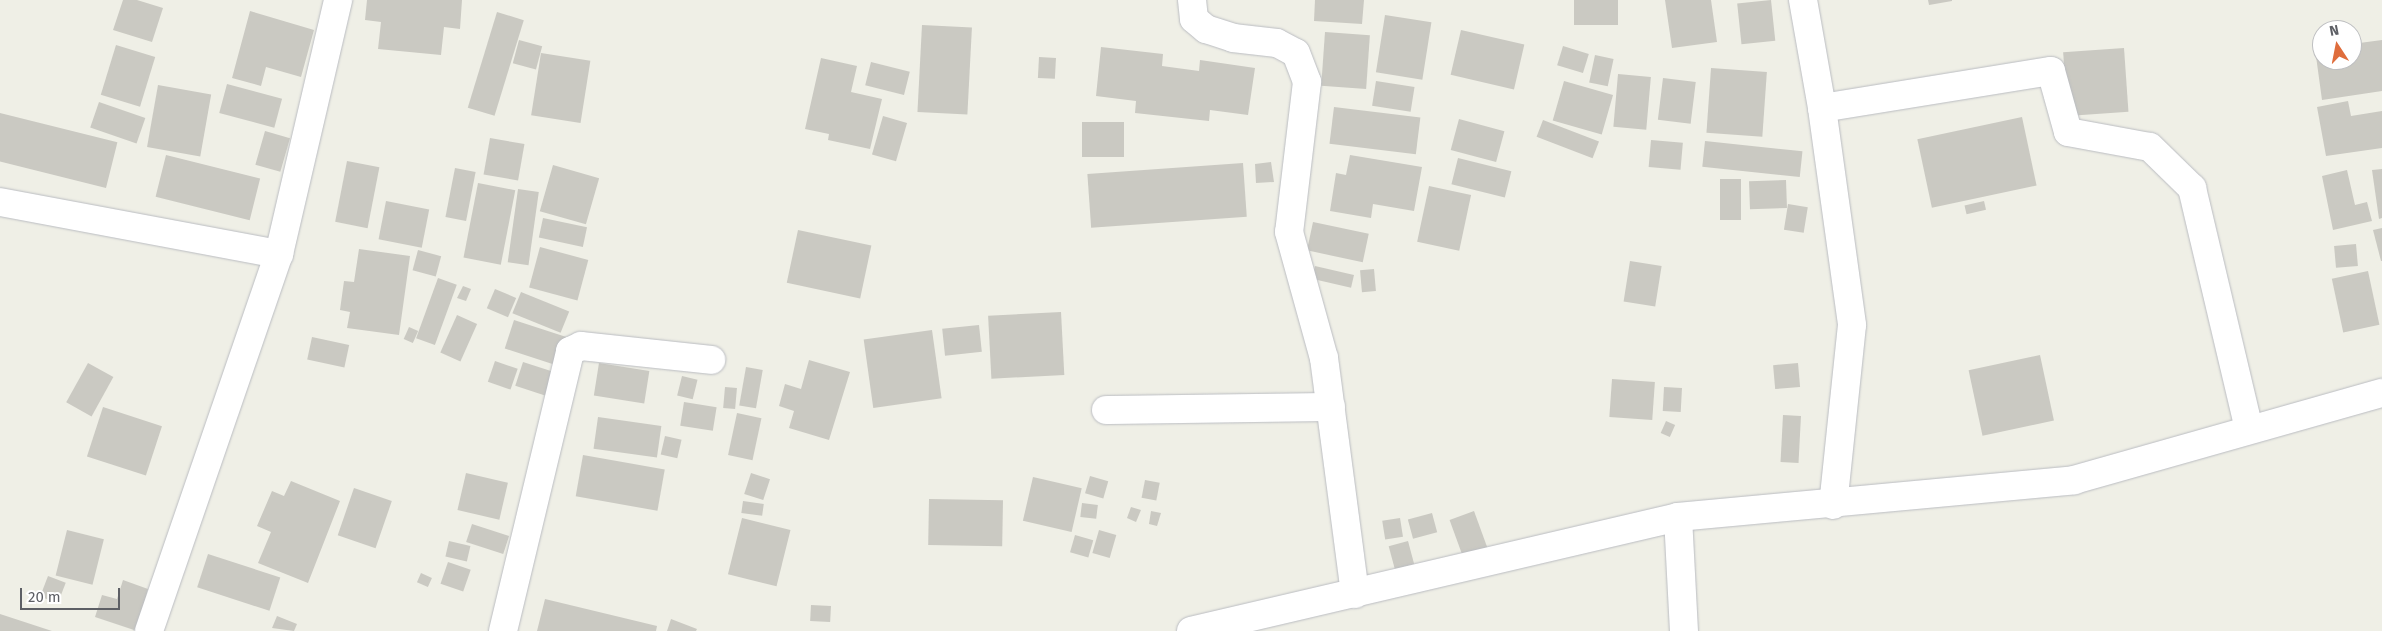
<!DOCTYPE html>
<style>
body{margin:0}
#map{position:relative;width:2382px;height:631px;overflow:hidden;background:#efefe6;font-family:"Fira Sans",sans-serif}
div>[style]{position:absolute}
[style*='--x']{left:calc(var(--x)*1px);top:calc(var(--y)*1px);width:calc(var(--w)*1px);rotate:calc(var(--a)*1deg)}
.building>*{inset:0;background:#cac9c2;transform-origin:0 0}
.roads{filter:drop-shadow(0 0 1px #babcc1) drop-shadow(0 0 1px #babcc1)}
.minor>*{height:28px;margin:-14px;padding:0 14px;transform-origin:14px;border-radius:14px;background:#fff}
span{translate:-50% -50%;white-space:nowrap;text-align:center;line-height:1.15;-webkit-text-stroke:4px #fff;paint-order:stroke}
.north{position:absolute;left:2312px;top:20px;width:50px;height:50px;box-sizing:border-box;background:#fff;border:1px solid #bebfc1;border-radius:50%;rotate:349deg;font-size:14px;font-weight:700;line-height:20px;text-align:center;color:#5d5f65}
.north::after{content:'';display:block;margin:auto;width:18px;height:22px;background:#df6d3c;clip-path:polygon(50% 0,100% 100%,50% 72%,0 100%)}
.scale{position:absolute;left:20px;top:588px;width:100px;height:22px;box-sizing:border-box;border:2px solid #5d5f65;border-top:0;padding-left:6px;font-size:15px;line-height:18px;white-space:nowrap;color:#5d5f65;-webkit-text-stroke:4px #fff;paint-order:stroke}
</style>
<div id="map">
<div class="building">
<div style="clip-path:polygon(123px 0,137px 0,163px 8px,152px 42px,113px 30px)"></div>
<div style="clip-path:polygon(367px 0,462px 0,460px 29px,444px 27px,441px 55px,378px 49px,381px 22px,365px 20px)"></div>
<div style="clip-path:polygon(1315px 0,1364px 0,1362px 24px,1314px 21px)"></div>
<div style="left:1574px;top:0;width:44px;height:25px"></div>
<div style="clip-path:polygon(1665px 0,1711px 0,1717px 42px,1672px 48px)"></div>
<div style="left:1771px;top:0;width:41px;height:34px;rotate:84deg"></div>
<div style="clip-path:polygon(1928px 0,1952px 0,1952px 1px,1929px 5px)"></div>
<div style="clip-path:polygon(250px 11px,314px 30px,301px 77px,266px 67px,261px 86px,232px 78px)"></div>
<div style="left:497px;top:12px;width:28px;height:100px;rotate:17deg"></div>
<div style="left:1385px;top:15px;width:47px;height:58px;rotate:9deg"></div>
<div style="left:922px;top:25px;width:50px;height:87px;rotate:3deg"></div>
<div style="left:1461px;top:30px;width:65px;height:46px;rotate:13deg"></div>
<div style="left:1325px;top:32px;width:45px;height:54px;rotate:4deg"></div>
<div style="left:519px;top:40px;width:24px;height:24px;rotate:15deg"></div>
<div style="clip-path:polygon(2382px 40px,2382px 91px,2322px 100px,2315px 49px,2322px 48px,2322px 60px,2352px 60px,2352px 44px)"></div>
<div style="left:116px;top:45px;width:41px;height:52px;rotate:17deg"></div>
<div style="left:1563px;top:46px;width:27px;height:20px;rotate:17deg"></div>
<div style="clip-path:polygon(1101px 47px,1163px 54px,1162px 66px,1199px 71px,1200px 60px,1255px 68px,1248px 115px,1210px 110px,1209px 121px,1135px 113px,1136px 101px,1096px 96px)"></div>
<div style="left:2124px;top:48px;width:64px;height:61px;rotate:86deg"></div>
<div style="left:541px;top:53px;width:50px;height:63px;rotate:9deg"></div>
<div style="left:1595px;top:55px;width:19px;height:28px;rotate:12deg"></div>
<div style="left:1039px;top:57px;width:17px;height:21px;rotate:3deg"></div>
<div style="clip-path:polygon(821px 58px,857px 66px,851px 92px,882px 99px,870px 149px,828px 140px,829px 134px,805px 129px)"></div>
<div style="left:871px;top:62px;width:40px;height:24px;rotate:14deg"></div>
<div style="left:1711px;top:68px;width:56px;height:65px;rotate:4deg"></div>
<div style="left:1618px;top:74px;width:33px;height:53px;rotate:5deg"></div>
<div style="left:1663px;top:78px;width:33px;height:42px;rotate:7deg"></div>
<div style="left:1376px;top:81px;width:39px;height:25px;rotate:9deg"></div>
<div style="left:1564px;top:81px;width:51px;height:41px;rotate:16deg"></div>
<div style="left:227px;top:84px;width:57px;height:30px;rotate:15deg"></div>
<div style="left:158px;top:85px;width:54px;height:63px;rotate:10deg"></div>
<div style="clip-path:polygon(2348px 101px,2351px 116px,2382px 111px,2382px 148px,2326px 156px,2317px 107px)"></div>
<div style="left:99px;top:102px;width:49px;height:27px;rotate:19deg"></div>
<div style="left:1334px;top:107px;width:87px;height:37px;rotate:7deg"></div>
<div style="left:0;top:113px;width:121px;height:47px;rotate:14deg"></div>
<div style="left:883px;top:116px;width:25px;height:40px;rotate:16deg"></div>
<div style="left:2022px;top:117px;width:70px;height:107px;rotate:78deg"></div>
<div style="left:1459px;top:119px;width:47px;height:32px;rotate:15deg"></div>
<div style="left:1543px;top:120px;width:60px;height:18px;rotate:21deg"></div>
<div style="left:1082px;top:122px;width:42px;height:35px"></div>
<div style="left:265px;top:131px;width:26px;height:35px;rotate:16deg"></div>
<div style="left:490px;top:138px;width:35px;height:37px;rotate:10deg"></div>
<div style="left:1651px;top:140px;width:32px;height:27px;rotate:5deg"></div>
<div style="left:1705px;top:141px;width:98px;height:26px;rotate:6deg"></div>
<div style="left:166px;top:155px;width:97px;height:43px;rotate:14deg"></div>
<div style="clip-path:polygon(1350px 155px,1422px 167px,1414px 211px,1373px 204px,1371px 218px,1330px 211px,1336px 173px,1346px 175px)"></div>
<div style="left:1458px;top:158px;width:55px;height:27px;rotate:14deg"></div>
<div style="left:347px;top:161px;width:33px;height:62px;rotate:11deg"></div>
<div style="clip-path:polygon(1271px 162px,1274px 182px,1256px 183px,1255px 164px)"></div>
<div style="left:1243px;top:163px;width:54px;height:156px;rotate:86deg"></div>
<div style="left:553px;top:165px;width:48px;height:48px;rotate:16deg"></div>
<div style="left:455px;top:168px;width:21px;height:50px;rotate:11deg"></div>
<div style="clip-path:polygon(2382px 169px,2382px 218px,2379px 219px,2372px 170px)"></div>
<div style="clip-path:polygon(2347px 170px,2355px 205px,2367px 202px,2372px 221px,2333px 230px,2322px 176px)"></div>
<div style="left:1720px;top:179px;width:21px;height:41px"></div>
<div style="left:1786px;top:180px;width:28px;height:37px;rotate:88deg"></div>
<div style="left:478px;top:183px;width:38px;height:76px;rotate:11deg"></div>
<div style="left:1429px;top:186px;width:43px;height:57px;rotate:12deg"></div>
<div style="left:518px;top:189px;width:21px;height:74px;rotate:8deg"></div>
<div style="left:386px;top:201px;width:44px;height:39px;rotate:11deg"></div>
<div style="left:1984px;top:201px;width:9px;height:20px;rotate:77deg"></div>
<div style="left:1788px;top:204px;width:20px;height:26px;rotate:9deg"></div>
<div style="left:543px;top:218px;width:45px;height:20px;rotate:12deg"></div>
<div style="left:1313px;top:222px;width:57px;height:29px;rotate:12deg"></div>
<div style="clip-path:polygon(2382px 228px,2382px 261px,2381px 261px,2373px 230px)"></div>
<div style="left:798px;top:230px;width:75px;height:54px;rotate:12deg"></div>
<div style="left:2356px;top:244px;width:22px;height:22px;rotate:85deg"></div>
<div style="left:540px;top:247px;width:50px;height:42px;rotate:15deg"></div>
<div style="clip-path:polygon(359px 249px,410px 256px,399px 335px,347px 328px,350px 312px,340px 310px,344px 281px,354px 282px)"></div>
<div style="left:418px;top:250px;width:24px;height:21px;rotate:15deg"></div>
<div style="left:1630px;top:261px;width:32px;height:41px;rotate:9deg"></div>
<div style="left:1315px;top:266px;width:40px;height:13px;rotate:13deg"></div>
<div style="left:1374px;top:269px;width:22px;height:14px;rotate:85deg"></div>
<div style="left:2368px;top:271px;width:55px;height:37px;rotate:78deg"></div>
<div style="left:438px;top:278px;width:20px;height:64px;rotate:20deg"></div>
<div style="clip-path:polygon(463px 286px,471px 289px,466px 301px,457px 298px)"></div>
<div style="left:495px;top:289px;width:23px;height:21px;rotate:23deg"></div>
<div style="left:521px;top:292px;width:52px;height:23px;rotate:22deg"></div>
<div style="left:1061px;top:312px;width:63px;height:73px;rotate:87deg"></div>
<div style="left:457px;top:315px;width:22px;height:41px;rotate:24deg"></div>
<div style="left:514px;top:320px;width:59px;height:30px;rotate:18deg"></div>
<div style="left:979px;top:325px;width:27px;height:37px;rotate:84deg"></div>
<div style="left:409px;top:327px;width:10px;height:13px;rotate:24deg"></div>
<div style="left:932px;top:330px;width:69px;height:69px;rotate:82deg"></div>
<div style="left:312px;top:337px;width:38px;height:23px;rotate:12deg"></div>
<div style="left:2040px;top:355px;width:67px;height:73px;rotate:78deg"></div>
<div style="clip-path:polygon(809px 360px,850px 372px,829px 440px,789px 428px,794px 411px,779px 406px,785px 384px,801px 389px)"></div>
<div style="left:495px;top:361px;width:24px;height:22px;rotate:19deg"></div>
<div style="left:523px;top:362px;width:40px;height:25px;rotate:18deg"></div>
<div style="left:88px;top:363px;width:29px;height:45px;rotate:29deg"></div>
<div style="left:599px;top:363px;width:51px;height:33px;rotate:9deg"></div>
<div style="left:1798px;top:363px;width:24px;height:25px;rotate:85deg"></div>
<div style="left:746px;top:367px;width:17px;height:39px;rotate:10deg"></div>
<div style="left:682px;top:376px;width:16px;height:20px;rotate:14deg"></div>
<div style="left:1612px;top:379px;width:43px;height:38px;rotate:4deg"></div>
<div style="left:725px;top:387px;width:12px;height:21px;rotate:5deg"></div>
<div style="left:1664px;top:387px;width:18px;height:24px;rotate:3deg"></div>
<div style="left:684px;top:402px;width:33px;height:24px;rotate:9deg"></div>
<div style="left:103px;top:407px;width:62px;height:52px;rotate:18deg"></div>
<div style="left:737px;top:413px;width:25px;height:43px;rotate:12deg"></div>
<div style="left:1783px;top:415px;width:18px;height:47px;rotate:3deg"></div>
<div style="left:598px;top:417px;width:64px;height:32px;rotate:8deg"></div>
<div style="left:1666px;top:421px;width:10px;height:13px;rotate:24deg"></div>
<div style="left:665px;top:436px;width:17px;height:19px;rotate:13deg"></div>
<div style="left:583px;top:455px;width:83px;height:42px;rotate:10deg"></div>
<div style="left:466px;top:473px;width:43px;height:38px;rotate:13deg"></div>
<div style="left:751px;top:473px;width:20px;height:22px;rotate:18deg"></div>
<div style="left:1090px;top:476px;width:19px;height:18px;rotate:16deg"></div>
<div style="left:1033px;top:477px;width:50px;height:45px;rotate:13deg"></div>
<div style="left:1145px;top:480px;width:15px;height:18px;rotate:11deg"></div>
<div style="clip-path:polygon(291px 481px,340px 501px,308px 583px,258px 563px,271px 532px,257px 526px,272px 491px,284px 496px)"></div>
<div style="left:354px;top:488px;width:40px;height:50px;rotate:19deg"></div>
<div style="left:929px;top:499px;width:74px;height:46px;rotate:1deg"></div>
<div style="left:743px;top:501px;width:21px;height:12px;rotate:8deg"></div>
<div style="left:1082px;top:503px;width:16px;height:14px;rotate:7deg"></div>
<div style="clip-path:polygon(1131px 507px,1141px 510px,1136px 522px,1127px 518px)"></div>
<div style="clip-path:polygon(1151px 511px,1161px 513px,1157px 526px,1149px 524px)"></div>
<div style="left:1474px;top:511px;width:41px;height:26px;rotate:70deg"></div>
<div style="left:1432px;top:513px;width:20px;height:25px;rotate:75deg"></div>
<div style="left:742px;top:518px;width:50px;height:58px;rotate:14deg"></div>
<div style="left:1400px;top:518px;width:19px;height:18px;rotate:81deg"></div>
<div style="left:472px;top:524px;width:39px;height:19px;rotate:18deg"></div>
<div style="left:67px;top:530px;width:38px;height:47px;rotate:14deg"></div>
<div style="left:1099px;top:530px;width:18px;height:24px;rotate:16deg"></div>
<div style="left:1075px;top:535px;width:19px;height:18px;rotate:16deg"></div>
<div style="left:449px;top:541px;width:22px;height:16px;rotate:13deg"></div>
<div style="left:1408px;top:541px;width:24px;height:20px;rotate:75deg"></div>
<div style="left:208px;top:554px;width:76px;height:35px;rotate:18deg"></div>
<div style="left:448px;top:562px;width:24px;height:23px;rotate:19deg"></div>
<div style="left:421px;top:573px;width:12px;height:10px;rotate:24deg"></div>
<div style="left:48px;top:576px;width:19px;height:22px;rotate:21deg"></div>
<div style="clip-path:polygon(123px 580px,148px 589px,137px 631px,95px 617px,102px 595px,117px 599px)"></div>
<div style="clip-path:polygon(545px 599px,657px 626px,656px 631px,537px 631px)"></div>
<div style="left:811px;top:605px;width:20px;height:16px;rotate:3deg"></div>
<div style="clip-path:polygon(0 614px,52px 631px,0 631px)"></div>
<div style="clip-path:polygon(277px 616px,297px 624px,294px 631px,272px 628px)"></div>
<div style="clip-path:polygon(671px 619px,697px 629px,696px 631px,667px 631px)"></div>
</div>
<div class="roads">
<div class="minor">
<div style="--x:1192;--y:0;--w:19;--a:84"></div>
<div style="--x:1194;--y:19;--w:16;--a:40"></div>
<div style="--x:1206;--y:29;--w:28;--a:18"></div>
<div style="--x:1233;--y:38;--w:44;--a:6.5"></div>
<div style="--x:1277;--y:43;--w:21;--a:28"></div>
<div style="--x:1296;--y:53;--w:31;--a:69"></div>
<div style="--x:1307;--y:82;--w:151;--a:96.8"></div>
<div style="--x:1289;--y:232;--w:131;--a:74.5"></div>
<div style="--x:1324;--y:358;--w:238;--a:82.5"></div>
<div style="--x:1803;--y:0;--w:110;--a:80"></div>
<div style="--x:1822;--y:108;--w:219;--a:82.1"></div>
<div style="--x:1852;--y:325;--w:181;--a:96"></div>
<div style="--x:1822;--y:108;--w:232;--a:-9.2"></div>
<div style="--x:2051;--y:71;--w:63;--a:74.4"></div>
<div style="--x:2068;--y:132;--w:83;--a:10.4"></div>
<div style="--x:2150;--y:147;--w:59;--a:44.3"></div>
<div style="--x:2192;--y:188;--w:248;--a:76.7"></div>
<div style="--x:0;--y:202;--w:284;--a:10.6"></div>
<div style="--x:1106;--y:410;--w:225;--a:-0.8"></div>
<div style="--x:1678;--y:517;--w:114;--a:87"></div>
<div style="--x:149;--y:631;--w:399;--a:-71"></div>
<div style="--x:279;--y:254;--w:261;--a:-76.9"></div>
<div style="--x:503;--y:631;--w:288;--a:-76.5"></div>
<div style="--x:570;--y:351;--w:12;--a:-24"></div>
<div style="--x:581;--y:346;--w:131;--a:6.1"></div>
<div style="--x:1191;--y:631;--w:500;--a:-13.17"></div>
<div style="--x:1678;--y:517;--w:398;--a:-5.3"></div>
<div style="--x:2074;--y:480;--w:320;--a:-15.8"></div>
</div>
</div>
<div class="north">N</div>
<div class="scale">20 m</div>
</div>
